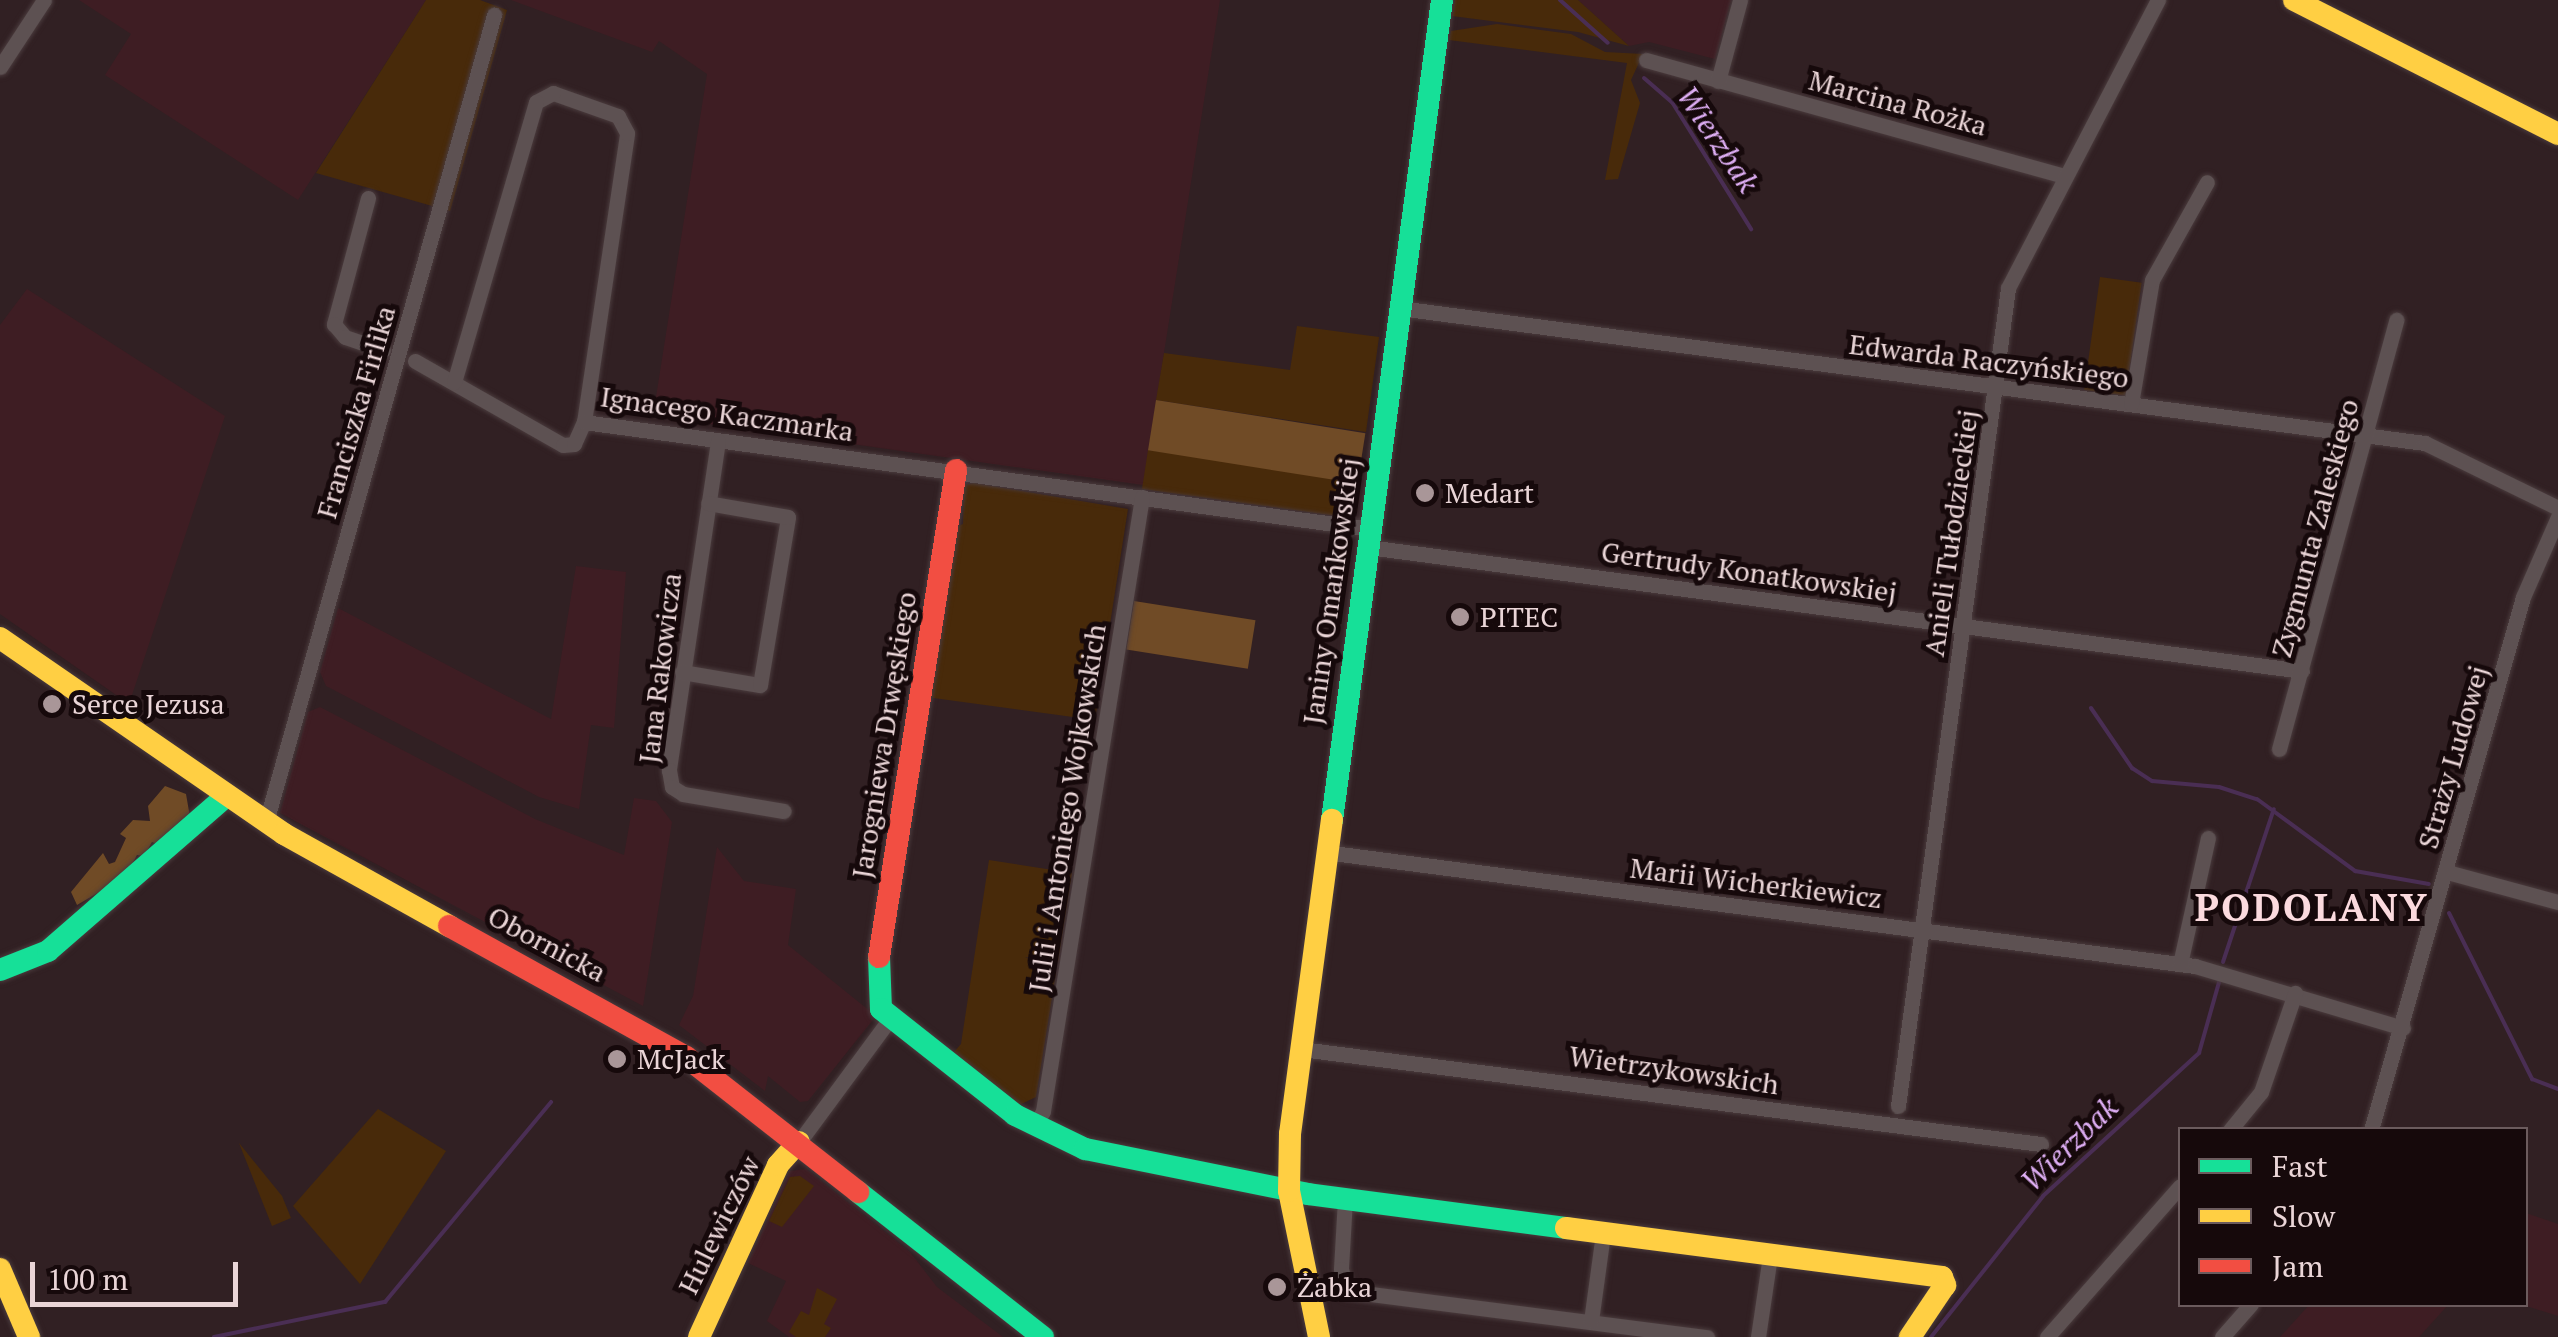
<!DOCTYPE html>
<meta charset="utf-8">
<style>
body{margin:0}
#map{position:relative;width:2558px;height:1337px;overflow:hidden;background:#312023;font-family:"PT Serif",serif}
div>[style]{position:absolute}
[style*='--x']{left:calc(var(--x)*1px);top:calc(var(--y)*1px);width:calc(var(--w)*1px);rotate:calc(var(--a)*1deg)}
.built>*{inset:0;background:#3e1d23}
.green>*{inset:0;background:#482a0a;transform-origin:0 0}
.forest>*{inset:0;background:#704b26;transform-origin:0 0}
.stream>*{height:4px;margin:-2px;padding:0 2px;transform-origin:2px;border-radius:2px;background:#4a2e54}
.roads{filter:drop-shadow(0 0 2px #4a3b3d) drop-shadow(0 0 2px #4a3b3d)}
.street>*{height:15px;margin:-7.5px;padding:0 7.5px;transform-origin:7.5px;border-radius:7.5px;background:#5d5152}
.fast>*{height:22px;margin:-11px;padding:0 11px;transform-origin:11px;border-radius:11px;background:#16e098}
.slow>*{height:22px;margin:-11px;padding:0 11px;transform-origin:11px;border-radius:11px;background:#ffcf43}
.jam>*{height:22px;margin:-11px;padding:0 11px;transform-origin:11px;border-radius:11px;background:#f24e42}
.dots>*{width:28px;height:28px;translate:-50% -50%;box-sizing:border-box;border:5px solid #16090b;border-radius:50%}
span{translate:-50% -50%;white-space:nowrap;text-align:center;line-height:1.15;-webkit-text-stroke:10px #16090b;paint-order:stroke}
.street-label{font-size:28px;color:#ead5d7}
.poi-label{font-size:28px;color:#ead5d7}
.left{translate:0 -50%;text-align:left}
.water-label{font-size:30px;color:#ddadf3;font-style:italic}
.district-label{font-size:38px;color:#fbdade;font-weight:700;letter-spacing:2.5px}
.legend{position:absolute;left:2178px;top:1127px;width:350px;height:180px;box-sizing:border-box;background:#16090b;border:2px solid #6b5b5d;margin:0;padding:12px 18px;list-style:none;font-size:30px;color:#ead5d7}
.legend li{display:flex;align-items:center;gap:20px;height:50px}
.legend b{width:50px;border:2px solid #6b5b5d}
.scale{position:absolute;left:30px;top:1262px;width:208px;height:45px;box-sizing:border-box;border:5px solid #ead5d7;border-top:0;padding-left:12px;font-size:30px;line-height:35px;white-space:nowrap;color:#ead5d7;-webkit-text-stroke:8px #16090b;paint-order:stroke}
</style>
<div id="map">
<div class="built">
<div style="clip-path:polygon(79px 0,426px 0,298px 200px,105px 75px,131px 34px)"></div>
<div style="clip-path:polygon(511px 0,1220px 0,1143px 485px,653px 416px,707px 74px,659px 41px,652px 52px)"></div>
<div style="clip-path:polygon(1578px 0,1731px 0,1715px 59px,1649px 42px,1629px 46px)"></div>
<div style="clip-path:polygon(27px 289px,225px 416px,129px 704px,0 614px,0 325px)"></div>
<div style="clip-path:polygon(576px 566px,626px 572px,614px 728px,591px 725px,579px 809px,539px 797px,326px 686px,320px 672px,338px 608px,551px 719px)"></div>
<div style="clip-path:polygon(320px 707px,535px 819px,624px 855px,634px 798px,656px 801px,672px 822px,643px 1006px,280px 813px,308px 712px)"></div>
<div style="clip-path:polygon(717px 847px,744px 881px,796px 889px,788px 945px,876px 1016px,808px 1101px,800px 1102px,768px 1076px,765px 1091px,679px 1025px,693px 996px)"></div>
<div style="clip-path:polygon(806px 1169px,910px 1252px,937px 1287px,1003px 1337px,789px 1337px,767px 1321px,786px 1281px,748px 1263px,790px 1171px)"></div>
<div style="clip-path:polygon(2526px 1213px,2558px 1224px,2558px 1316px,2523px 1305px)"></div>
<div style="clip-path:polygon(2310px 1304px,2448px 1304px,2448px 1305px,2419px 1337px,2280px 1337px)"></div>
</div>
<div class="green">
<div style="clip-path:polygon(426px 0,480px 0,507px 10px,450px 211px,316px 173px)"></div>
<div style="clip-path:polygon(1455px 0,1578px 0,1629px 46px,1578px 32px,1452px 16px)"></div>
<div style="clip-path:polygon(1497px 24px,1571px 34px,1605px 52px,1643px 54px,1631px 80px,1640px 103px,1618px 179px,1605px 180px,1627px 63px,1449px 40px,1451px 31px)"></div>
<div style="left:2100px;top:277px;width:42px;height:114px;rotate:8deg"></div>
<div style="clip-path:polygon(1297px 326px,1379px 337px,1366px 432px,1156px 400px,1164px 353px,1290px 370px)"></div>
<div style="clip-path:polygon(1148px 450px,1361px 481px,1357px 510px,1344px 517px,1142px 489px)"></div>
<div style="clip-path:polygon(974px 483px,1128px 509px,1095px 720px,926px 697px,958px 526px,963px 524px,964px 485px)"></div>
<div style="clip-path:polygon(989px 860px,1072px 873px,1058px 962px,1025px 957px,1056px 973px,1036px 1097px,1017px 1106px,953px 1053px,961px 1044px)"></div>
<div style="clip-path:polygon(378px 1109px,446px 1151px,360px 1284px,293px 1206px)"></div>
<div style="clip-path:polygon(239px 1143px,282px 1196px,291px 1218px,272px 1226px)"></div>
<div style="clip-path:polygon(800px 1176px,814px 1186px,782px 1227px,769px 1221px,790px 1177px)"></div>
<div style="clip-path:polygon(817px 1288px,837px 1299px,824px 1324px,831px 1328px,825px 1337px,796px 1337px,789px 1332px,801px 1311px,809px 1315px)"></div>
</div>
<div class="forest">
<div style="left:1156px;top:400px;width:212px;height:51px;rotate:9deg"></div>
<div style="left:1134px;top:601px;width:123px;height:49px;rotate:9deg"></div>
<div style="clip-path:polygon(165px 786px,186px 794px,190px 817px,160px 845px,152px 842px,144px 856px,137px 855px,125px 877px,77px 905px,71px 892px,103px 853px,109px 864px,115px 862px,126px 838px,120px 834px,133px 820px,150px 821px,148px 806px)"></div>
</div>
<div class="stream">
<div style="--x:1560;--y:0;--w:64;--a:41.9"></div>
<div style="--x:1644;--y:78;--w:37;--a:41"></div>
<div style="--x:1672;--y:102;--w:150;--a:58.1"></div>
<div style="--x:2091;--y:708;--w:73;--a:55.7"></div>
<div style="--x:2132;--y:768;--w:24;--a:33"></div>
<div style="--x:2152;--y:781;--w:67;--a:5.1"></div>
<div style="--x:2219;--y:787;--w:40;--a:18"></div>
<div style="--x:2257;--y:799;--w:122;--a:36.3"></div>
<div style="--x:2355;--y:871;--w:75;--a:10"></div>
<div style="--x:2449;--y:913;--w:186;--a:63.4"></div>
<div style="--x:2532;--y:1079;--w:28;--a:21"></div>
<div style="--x:2223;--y:962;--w:161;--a:-71.6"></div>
<div style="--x:214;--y:1337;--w:175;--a:-11.6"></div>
<div style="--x:385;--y:1302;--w:260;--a:-50.3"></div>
<div style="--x:1931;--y:1337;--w:180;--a:-51.5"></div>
<div style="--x:2043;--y:1196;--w:212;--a:-42.5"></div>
<div style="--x:2199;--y:1053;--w:77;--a:-74.2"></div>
</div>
<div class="roads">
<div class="street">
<div style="--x:1646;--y:60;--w:435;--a:15.5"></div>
<div style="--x:0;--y:67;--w:80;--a:-56.7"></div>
<div style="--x:1718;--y:81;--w:84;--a:-74.8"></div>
<div style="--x:368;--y:198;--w:131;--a:105.1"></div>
<div style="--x:334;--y:324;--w:17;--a:50"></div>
<div style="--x:345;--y:337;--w:40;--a:18.9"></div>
<div style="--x:1399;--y:308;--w:1035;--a:7.5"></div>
<div style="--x:2425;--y:443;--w:148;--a:26"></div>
<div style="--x:415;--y:361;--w:170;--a:29.6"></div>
<div style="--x:563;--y:445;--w:11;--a:-5"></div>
<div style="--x:574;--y:444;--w:24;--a:-66"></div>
<div style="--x:584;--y:422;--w:292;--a:-81.5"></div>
<div style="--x:627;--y:133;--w:19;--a:-118"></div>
<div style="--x:618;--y:116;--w:69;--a:-160.5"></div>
<div style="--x:553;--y:93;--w:19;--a:152"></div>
<div style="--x:536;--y:102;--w:292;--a:106.3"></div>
<div style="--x:2131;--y:404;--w:126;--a:-80.4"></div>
<div style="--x:2152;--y:280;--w:112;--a:-60.7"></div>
<div style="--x:584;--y:422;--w:794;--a:7.74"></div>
<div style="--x:718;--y:441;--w:333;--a:98.5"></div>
<div style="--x:669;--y:770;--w:17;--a:80"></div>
<div style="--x:672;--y:787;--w:13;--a:32"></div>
<div style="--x:683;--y:794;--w:102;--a:9.6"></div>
<div style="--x:1368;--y:547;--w:942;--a:7.56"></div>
<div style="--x:682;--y:672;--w:79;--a:9.5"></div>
<div style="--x:760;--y:685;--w:170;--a:-80.5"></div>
<div style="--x:788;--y:517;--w:81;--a:-170.1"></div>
<div style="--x:2279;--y:749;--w:445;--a:-74.7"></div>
<div style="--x:266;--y:822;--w:839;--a:-74.22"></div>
<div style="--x:1325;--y:852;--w:877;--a:7.47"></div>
<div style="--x:2195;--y:966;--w:217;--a:16.6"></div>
<div style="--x:2447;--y:872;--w:115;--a:15.1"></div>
<div style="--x:2180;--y:964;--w:129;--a:-77.5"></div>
<div style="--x:1301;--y:1049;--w:746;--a:7.32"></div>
<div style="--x:1898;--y:1106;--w:825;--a:-82.34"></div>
<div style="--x:2008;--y:288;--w:325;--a:-62.5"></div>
<div style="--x:1035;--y:1125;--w:16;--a:-60"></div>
<div style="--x:1043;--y:1111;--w:622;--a:-80.84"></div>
<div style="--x:2230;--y:1130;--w:49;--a:-50.8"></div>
<div style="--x:2261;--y:1092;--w:105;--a:-71"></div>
<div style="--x:2371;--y:1130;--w:554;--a:-74.08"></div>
<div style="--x:2523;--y:597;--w:87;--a:-66.4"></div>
<div style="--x:799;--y:1142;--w:155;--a:-53.6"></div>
<div style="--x:1345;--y:1199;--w:70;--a:93.3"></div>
<div style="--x:1341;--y:1269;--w:23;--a:75"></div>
<div style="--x:1347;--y:1291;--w:363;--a:7.3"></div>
<div style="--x:1591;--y:1321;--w:89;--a:-82.2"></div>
<div style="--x:1758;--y:1337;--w:82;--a:-81.6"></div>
<div style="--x:2047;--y:1337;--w:201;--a:-48.6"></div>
<div style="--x:2222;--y:1337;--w:44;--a:-48.7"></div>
</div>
<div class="fast">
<div style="--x:1332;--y:820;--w:827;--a:-82.36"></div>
<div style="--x:879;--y:957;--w:52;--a:87.8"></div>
<div style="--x:881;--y:1009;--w:171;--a:38.3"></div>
<div style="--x:1015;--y:1115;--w:78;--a:25.9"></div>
<div style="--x:1085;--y:1149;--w:227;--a:11.4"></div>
<div style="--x:1308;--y:1194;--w:260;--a:7.5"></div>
<div style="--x:0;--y:970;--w:52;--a:-21.6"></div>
<div style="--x:48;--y:951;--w:236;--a:-41"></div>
<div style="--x:858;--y:1192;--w:235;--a:38.1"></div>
</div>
<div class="slow">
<div style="--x:2294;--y:0;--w:296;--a:26.9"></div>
<div style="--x:0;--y:638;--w:345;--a:34.6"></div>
<div style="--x:284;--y:834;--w:189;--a:29.1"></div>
<div style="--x:1566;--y:1228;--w:379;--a:7.4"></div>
<div style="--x:1942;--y:1277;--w:9;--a:69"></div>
<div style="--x:1945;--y:1285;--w:63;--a:123.9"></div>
<div style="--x:0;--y:1269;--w:74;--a:66.9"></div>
<div style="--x:699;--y:1337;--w:189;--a:-65.3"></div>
<div style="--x:778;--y:1165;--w:31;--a:-48"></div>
<div style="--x:1319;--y:1337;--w:149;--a:-101.6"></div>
<div style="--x:1289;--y:1191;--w:57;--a:-89"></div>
<div style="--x:1290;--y:1134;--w:317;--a:-82.4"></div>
</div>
<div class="jam">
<div style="--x:449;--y:926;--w:271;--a:28.9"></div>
<div style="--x:686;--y:1057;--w:219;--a:38.1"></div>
<div style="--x:879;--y:957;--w:493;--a:-81"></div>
</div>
</div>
<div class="dots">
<div style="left:1425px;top:493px;background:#a99698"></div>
<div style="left:1460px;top:617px;background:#a99698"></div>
<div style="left:52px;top:704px;background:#a99698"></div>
<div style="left:617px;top:1059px;background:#a99698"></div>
<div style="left:1277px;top:1287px;background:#a99698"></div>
</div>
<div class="street-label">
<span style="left:1898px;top:103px;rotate:15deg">Marcina Rożka</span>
<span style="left:1989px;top:361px;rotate:7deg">Edwarda Raczyńskiego</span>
<span style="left:356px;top:412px;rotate:-74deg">Franciszka Firlika</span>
<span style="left:727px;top:414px;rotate:8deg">Ignacego Kaczmarka</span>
<span style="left:2315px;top:528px;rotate:-75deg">Zygmunta Zaleskiego</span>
<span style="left:1951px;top:533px;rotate:-82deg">Anieli Tułodzieckiej</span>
<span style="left:1749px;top:572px;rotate:8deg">Gertrudy Konatkowskiej</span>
<span style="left:1331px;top:591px;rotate:-82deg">Janiny Omańkowskiej</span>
<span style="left:660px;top:668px;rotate:-83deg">Jana Rakowicza</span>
<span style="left:884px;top:735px;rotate:-81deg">Jarogniewa Drwęskiego</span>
<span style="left:2453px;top:757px;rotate:-74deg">Straży Ludowej</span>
<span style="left:1067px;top:808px;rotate:-81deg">Julii i Antoniego Wojkowskich</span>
<span style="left:1756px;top:883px;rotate:7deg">Marii Wicherkiewicz</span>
<span style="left:547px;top:944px;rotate:28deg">Obornicka</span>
<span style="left:1674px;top:1070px;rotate:8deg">Wietrzykowskich</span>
<span style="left:719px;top:1225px;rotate:-64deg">Hulewiczów</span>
</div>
<div class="poi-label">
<span class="left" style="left:1445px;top:493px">Medart</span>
<span class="left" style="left:1480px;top:617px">PITEC</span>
<span class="left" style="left:72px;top:704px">Serce Jezusa</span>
<span class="left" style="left:637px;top:1059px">McJack</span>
<span class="left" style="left:1297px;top:1287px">Żabka</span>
</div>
<div class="water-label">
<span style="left:1718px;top:139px;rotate:56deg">Wierzbak</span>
<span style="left:2069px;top:1144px;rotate:-44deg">Wierzbak</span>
</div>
<div class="district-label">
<span style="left:2312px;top:908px">PODOLANY</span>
</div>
<ul class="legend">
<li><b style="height:12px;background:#16e098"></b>Fast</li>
<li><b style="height:12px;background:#ffcf43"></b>Slow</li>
<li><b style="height:12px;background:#f24e42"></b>Jam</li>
</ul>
<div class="scale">100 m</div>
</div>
